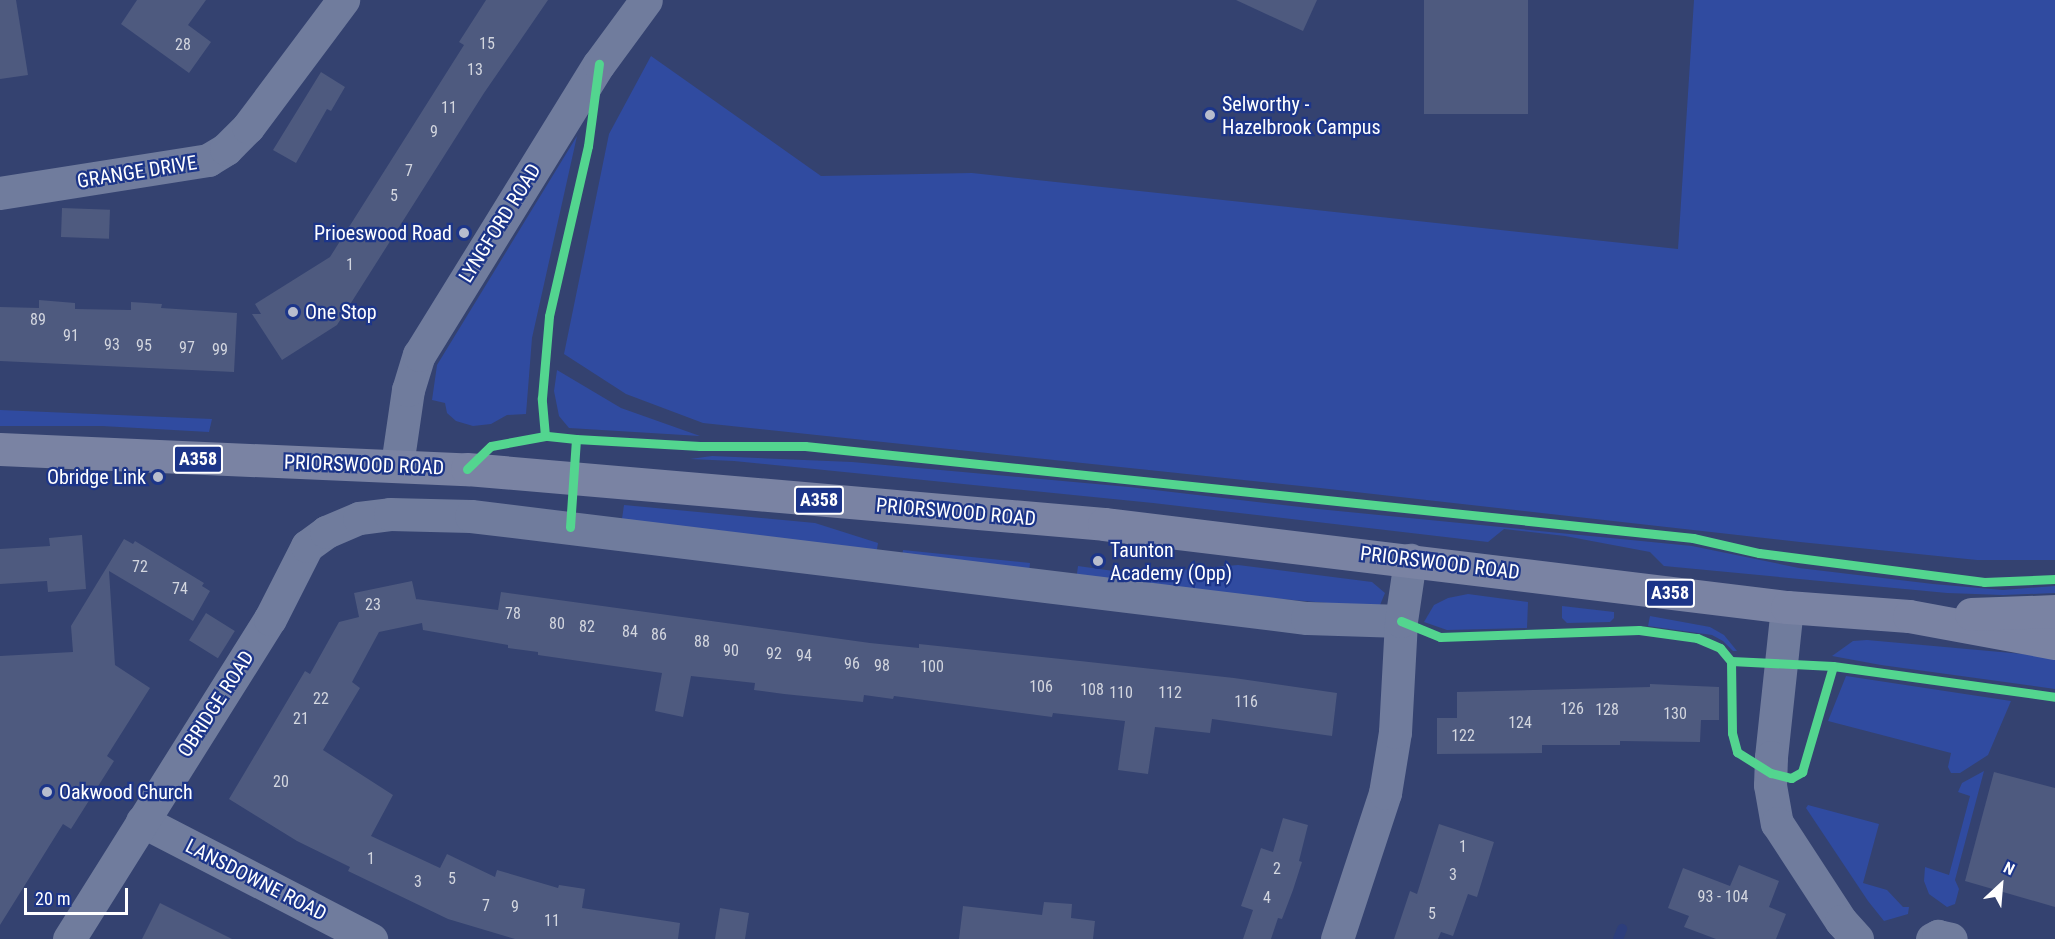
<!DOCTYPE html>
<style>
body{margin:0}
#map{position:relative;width:2055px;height:939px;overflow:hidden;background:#344270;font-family:"Roboto Condensed",sans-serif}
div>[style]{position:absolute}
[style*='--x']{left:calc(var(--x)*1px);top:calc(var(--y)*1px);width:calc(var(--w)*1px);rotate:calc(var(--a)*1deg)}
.green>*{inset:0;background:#304ba0}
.stream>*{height:10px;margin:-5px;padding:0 5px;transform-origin:5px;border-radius:5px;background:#2d3e7c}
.building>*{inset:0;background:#4e5a7f;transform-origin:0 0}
.minor>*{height:33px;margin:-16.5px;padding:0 16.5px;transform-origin:16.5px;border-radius:16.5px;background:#707c9d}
.major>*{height:33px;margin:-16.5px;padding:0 16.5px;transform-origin:16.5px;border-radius:16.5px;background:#7a83a3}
.cycleway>*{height:9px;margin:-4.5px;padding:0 4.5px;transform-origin:4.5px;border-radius:4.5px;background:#53d58f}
.dots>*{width:16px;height:16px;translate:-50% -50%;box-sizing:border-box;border:3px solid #1c3589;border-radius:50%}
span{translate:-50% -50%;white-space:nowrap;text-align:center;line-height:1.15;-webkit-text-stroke:4.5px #1c3589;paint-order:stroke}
.number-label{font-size:16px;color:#d3d6df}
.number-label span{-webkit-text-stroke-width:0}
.shield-label span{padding:2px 4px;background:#1c3589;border:2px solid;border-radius:4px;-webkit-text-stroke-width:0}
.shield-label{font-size:18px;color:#fff;font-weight:700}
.poi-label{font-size:20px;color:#fff}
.left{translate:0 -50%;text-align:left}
.right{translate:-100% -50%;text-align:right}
.street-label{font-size:20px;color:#fff}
.north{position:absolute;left:1971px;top:855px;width:60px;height:60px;-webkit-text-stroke:4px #1c3589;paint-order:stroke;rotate:26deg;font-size:16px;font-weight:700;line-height:24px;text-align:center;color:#fff}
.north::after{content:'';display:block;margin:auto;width:21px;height:27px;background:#fff;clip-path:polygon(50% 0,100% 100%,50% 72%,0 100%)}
.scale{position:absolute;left:24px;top:888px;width:104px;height:27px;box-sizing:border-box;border:3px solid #fff;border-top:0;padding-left:8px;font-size:18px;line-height:21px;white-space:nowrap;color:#fff;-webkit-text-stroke:4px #1c3589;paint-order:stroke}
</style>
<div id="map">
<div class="green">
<div style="clip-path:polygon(1694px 0,2055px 0,2055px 560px,1977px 560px,1800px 542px,1320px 488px,703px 423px,626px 394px,564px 354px,609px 134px,651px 56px,821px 176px,972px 173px,1678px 249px)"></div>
<div style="clip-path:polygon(577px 136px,532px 338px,526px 414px,507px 415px,491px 424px,473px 426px,456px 421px,447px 413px,445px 403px,432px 400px,437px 365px)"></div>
<div style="clip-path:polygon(557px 370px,621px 408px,700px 436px,569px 428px,559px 416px,554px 391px)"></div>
<div style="clip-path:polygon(0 410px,94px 414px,212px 419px,209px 432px,102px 426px,0 426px)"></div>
<div style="clip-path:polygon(712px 456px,852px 462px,1129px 487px,1318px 509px,1692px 546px,1799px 568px,1933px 584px,2003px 590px,2055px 586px,2055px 593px,2003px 595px,1947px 593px,1664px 566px,1650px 552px,1565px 536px,1504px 529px,1488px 542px,1153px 503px,734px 461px,690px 459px)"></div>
<div style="clip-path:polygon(624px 505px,815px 523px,878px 543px,876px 555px,622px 519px)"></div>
<div style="clip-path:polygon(903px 550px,1030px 563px,1029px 574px,902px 557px)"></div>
<div style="clip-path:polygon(1238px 565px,1372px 582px,1385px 593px,1380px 605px,1373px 607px,1076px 581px,1078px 566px,1135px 574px)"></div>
<div style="clip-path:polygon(1468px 594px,1528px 602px,1527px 628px,1447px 630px,1424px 622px,1434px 605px,1448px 598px)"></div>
<div style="clip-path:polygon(1562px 606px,1614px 612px,1614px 618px,1610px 622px,1567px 623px,1562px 618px)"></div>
<div style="clip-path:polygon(1650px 616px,1710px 627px,1724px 635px,1737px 651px,1733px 651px,1723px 641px,1712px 635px,1648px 626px)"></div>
<div style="clip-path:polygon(1867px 640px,2055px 657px,2055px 689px,1881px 665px,1832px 656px,1853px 641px)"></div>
<div style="clip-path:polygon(1846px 676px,2011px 701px,1988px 755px,1960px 773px,1951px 773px,1948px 767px,1951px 753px,1828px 721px)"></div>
<div style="clip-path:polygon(1984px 771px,1955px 880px,1959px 889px,1955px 904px,1947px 907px,1929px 894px,1924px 881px,1925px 867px,1949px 875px,1970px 796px,1958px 792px,1962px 783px)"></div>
<div style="clip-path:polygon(1808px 805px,1879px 824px,1863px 883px,1887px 890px,1903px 907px,1909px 907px,1908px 914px,1884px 921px,1868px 901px,1806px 808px)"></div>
</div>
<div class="stream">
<div style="--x:1618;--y:939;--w:11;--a:-68"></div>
</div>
<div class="building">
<div style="clip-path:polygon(0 0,16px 0,28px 75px,0 79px)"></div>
<div style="clip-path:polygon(137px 0,206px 0,188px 25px,211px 42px,189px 73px,121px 24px)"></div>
<div style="clip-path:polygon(486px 0,548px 0,484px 93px,337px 325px,282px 360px,252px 314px,261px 314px,255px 304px,330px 257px,464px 45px,459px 42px)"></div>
<div style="clip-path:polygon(1236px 0,1317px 0,1303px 31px)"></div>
<div style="left:1424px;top:0;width:104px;height:114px"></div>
<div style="clip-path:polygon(321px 72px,345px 87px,331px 111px,327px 109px,296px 163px,273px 150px)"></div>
<div style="left:62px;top:208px;width:48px;height:29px;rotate:2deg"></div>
<div style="clip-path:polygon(39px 300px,75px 303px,75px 309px,131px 310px,131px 302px,162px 304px,161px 308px,237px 313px,234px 372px,0 361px,0 307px,39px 308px)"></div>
<div style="clip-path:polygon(82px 535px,86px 589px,48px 592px,47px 581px,0 584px,0 549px,50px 546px,49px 538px)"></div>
<div style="clip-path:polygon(124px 539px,133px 544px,135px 541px,204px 583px,202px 586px,210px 591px,193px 621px,109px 571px,115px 665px,150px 688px,107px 756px,114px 761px,71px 829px,63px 824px,0 925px,0 656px,73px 652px,71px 626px)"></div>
<div style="clip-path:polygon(412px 581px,419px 612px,416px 599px,498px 610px,501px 592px,870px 643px,919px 648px,919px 644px,1080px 661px,1234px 678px,1337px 693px,1332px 736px,1212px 719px,1210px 733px,1155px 727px,1148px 774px,1118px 770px,1125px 721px,1053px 713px,1052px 717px,894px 696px,893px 699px,864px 695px,863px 702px,784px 694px,754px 690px,755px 683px,691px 676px,683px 717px,655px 711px,662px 673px,538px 655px,538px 652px,508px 648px,508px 645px,423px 630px,422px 623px,379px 632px,352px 682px,360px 688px,323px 750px,393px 795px,371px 836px,440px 868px,447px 854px,495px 877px,497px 870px,558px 888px,559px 885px,585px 889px,582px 908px,680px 923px,678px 939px,515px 939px,448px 919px,348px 871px,350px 867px,297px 841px,229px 799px,305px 671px,310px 674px,339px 622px,359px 617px,354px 593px)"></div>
<div style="left:206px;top:613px;width:34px;height:32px;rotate:32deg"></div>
<div style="clip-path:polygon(1650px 684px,1719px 687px,1719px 720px,1701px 720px,1700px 742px,1620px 741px,1620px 745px,1542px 745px,1542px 753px,1437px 754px,1437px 718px,1457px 718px,1457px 692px,1650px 687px)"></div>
<div style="clip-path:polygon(1994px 772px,2055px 788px,2055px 907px,1965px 881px)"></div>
<div style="clip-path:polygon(1283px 818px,1308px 825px,1299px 861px,1302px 862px,1293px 890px,1282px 919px,1278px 918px,1271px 939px,1243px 939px,1253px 910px,1241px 906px,1261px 848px,1273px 852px)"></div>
<div style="clip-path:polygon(1439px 824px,1494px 842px,1477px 897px,1468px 894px,1453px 936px,1441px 932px,1438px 939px,1394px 939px,1410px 891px,1417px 894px)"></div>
<div style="clip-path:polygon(1739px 865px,1779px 881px,1769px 907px,1786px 914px,1776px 939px,1716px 939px,1684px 927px,1689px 916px,1668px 908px,1683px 868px,1730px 886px)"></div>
<div style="clip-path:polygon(1044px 902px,1072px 904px,1071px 918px,1095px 921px,1093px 939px,959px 939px,963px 906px,1042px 915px)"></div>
<div style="clip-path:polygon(160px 903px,232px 939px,142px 939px)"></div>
<div style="clip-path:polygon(720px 908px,749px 913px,745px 939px,715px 939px)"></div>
</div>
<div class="minor">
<div style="--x:0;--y:193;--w:211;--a:-9"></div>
<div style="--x:208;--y:160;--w:21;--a:-31"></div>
<div style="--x:226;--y:149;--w:31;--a:-45"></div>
<div style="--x:248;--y:127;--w:159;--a:-53.2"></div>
<div style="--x:397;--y:465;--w:76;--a:-81.7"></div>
<div style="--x:408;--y:390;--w:37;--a:-73"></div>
<div style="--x:419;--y:355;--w:342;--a:-58.3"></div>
<div style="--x:599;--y:64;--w:79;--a:-53.7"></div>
<div style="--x:1787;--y:607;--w:151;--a:96.1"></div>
<div style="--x:1771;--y:757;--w:28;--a:92"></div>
<div style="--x:1770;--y:785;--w:39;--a:80"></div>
<div style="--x:1777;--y:823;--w:117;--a:56.9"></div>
<div style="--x:1841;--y:921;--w:24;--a:48"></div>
<div style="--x:142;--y:821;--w:258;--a:27.3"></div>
<div style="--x:69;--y:939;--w:378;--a:-57.9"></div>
<div style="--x:270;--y:619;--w:82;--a:-63.1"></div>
<div style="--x:307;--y:546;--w:24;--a:-36"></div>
<div style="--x:326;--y:532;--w:36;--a:-23"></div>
<div style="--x:359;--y:518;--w:31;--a:-7"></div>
<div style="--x:390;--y:514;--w:81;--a:1.4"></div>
<div style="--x:471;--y:516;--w:842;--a:6.96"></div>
<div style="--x:1307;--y:618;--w:94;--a:1.8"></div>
<div style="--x:1337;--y:939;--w:154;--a:-71.8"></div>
<div style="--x:1385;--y:793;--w:62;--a:-80.7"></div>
<div style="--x:1395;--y:732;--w:111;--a:-86.9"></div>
<div style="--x:1401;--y:621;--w:62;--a:-81.6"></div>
<div style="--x:1932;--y:939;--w:7;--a:-27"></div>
<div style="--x:1938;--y:936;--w:13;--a:13"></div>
</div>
<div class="major">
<div style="--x:0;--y:449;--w:467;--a:2.5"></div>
<div style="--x:467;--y:469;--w:639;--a:4.93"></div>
<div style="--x:1104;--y:524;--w:688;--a:6.93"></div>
<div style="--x:1787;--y:607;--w:122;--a:4.2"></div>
<div style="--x:1909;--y:616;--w:148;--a:10.5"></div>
<div style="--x:1971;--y:614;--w:84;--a:-2"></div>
</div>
<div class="cycleway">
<div style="--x:576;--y:439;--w:31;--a:-174"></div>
<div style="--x:545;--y:436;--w:38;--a:-95"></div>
<div style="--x:542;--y:398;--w:82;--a:-85.1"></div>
<div style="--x:549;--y:316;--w:174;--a:-77.1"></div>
<div style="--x:588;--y:146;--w:83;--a:-82.4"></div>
<div style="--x:467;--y:469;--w:33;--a:-44"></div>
<div style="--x:491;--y:446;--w:55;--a:-10.5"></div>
<div style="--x:570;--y:527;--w:88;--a:-86.1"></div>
<div style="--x:576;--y:439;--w:124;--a:3.2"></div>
<div style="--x:700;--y:446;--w:105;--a:0"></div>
<div style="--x:805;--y:446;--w:893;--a:5.91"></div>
<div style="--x:1693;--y:538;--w:68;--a:12.8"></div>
<div style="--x:1759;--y:553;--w:227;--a:7.3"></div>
<div style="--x:1984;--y:582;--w:71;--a:-2.4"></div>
<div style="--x:1401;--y:621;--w:42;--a:22.3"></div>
<div style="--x:1440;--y:637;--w:199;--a:-2"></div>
<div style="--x:1639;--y:630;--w:59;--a:7.9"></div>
<div style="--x:1697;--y:638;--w:25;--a:23"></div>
<div style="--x:1720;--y:648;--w:17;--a:50"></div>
<div style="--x:1731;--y:661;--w:102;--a:2.8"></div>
<div style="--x:1833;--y:666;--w:224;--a:7.9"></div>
<div style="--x:1731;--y:661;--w:72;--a:89.2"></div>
<div style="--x:1732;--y:733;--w:20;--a:75"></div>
<div style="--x:1737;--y:752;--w:40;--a:32"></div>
<div style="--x:1771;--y:773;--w:21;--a:14"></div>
<div style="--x:1791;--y:778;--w:13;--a:-29"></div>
<div style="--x:1802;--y:772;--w:110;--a:-73.7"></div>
</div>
<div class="dots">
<div style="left:1210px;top:115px;background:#b8bdcd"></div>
<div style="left:464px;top:233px;background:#b8bdcd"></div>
<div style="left:293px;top:312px;background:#b8bdcd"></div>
<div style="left:158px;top:477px;background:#b8bdcd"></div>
<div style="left:1098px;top:561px;background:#b8bdcd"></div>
<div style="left:47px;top:792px;background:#b8bdcd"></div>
</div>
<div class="number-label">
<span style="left:487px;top:44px">15</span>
<span style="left:183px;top:45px">28</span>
<span style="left:475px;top:70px">13</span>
<span style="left:449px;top:108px">11</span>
<span style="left:434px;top:132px">9</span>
<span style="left:409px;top:171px">7</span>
<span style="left:394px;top:196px">5</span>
<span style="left:350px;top:265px">1</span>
<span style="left:38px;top:320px">89</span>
<span style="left:71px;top:336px">91</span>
<span style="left:112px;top:345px">93</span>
<span style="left:144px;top:346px">95</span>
<span style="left:187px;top:348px">97</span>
<span style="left:220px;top:350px">99</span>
<span style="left:140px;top:567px">72</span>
<span style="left:180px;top:589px">74</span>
<span style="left:373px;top:605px">23</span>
<span style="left:513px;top:614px">78</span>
<span style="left:557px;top:624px">80</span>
<span style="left:587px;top:627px">82</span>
<span style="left:630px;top:632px">84</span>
<span style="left:659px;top:635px">86</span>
<span style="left:702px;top:642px">88</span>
<span style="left:731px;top:651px">90</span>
<span style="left:774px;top:654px">92</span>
<span style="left:804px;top:656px">94</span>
<span style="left:852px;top:664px">96</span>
<span style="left:882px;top:666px">98</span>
<span style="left:932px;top:667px">100</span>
<span style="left:1041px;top:687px">106</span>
<span style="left:1092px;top:690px">108</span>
<span style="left:1121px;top:693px">110</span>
<span style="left:1170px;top:693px">112</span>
<span style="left:321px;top:699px">22</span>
<span style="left:1246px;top:702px">116</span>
<span style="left:1572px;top:709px">126</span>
<span style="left:1607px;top:710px">128</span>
<span style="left:1675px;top:714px">130</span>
<span style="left:301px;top:719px">21</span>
<span style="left:1520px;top:723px">124</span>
<span style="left:1463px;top:736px">122</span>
<span style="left:281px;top:782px">20</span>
<span style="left:1463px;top:847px">1</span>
<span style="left:371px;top:859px">1</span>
<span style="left:1277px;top:869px">2</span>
<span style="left:1453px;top:875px">3</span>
<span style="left:452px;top:879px">5</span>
<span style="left:418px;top:882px">3</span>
<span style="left:1723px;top:897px">93 - 104</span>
<span style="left:1267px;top:898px">4</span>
<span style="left:486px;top:906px">7</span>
<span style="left:515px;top:907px">9</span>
<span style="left:1432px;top:914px">5</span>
<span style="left:552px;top:921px">11</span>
</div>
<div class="shield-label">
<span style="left:198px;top:459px">A358</span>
<span style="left:819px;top:500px">A358</span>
<span style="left:1670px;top:593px">A358</span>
</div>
<div class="poi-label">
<span class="left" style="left:1222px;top:116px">Selworthy -<br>Hazelbrook Campus</span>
<span class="right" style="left:452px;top:233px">Prioeswood Road</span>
<span class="left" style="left:305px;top:312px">One Stop</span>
<span class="right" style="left:146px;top:477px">Obridge Link</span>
<span class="left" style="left:1110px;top:562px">Taunton<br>Academy (Opp)</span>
<span class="left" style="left:59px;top:792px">Oakwood Church</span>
</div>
<div class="street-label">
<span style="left:137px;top:172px;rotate:-9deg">GRANGE DRIVE</span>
<span style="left:500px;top:223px;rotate:-58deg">LYNGFORD ROAD</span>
<span style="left:364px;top:465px;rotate:2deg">PRIORSWOOD ROAD</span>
<span style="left:956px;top:512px;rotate:5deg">PRIORSWOOD ROAD</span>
<span style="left:1440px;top:563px;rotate:7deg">PRIORSWOOD ROAD</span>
<span style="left:216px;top:704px;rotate:-57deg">OBRIDGE ROAD</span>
<span style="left:256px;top:880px;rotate:27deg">LANSDOWNE ROAD</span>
</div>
<div class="north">N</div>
<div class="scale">20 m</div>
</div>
